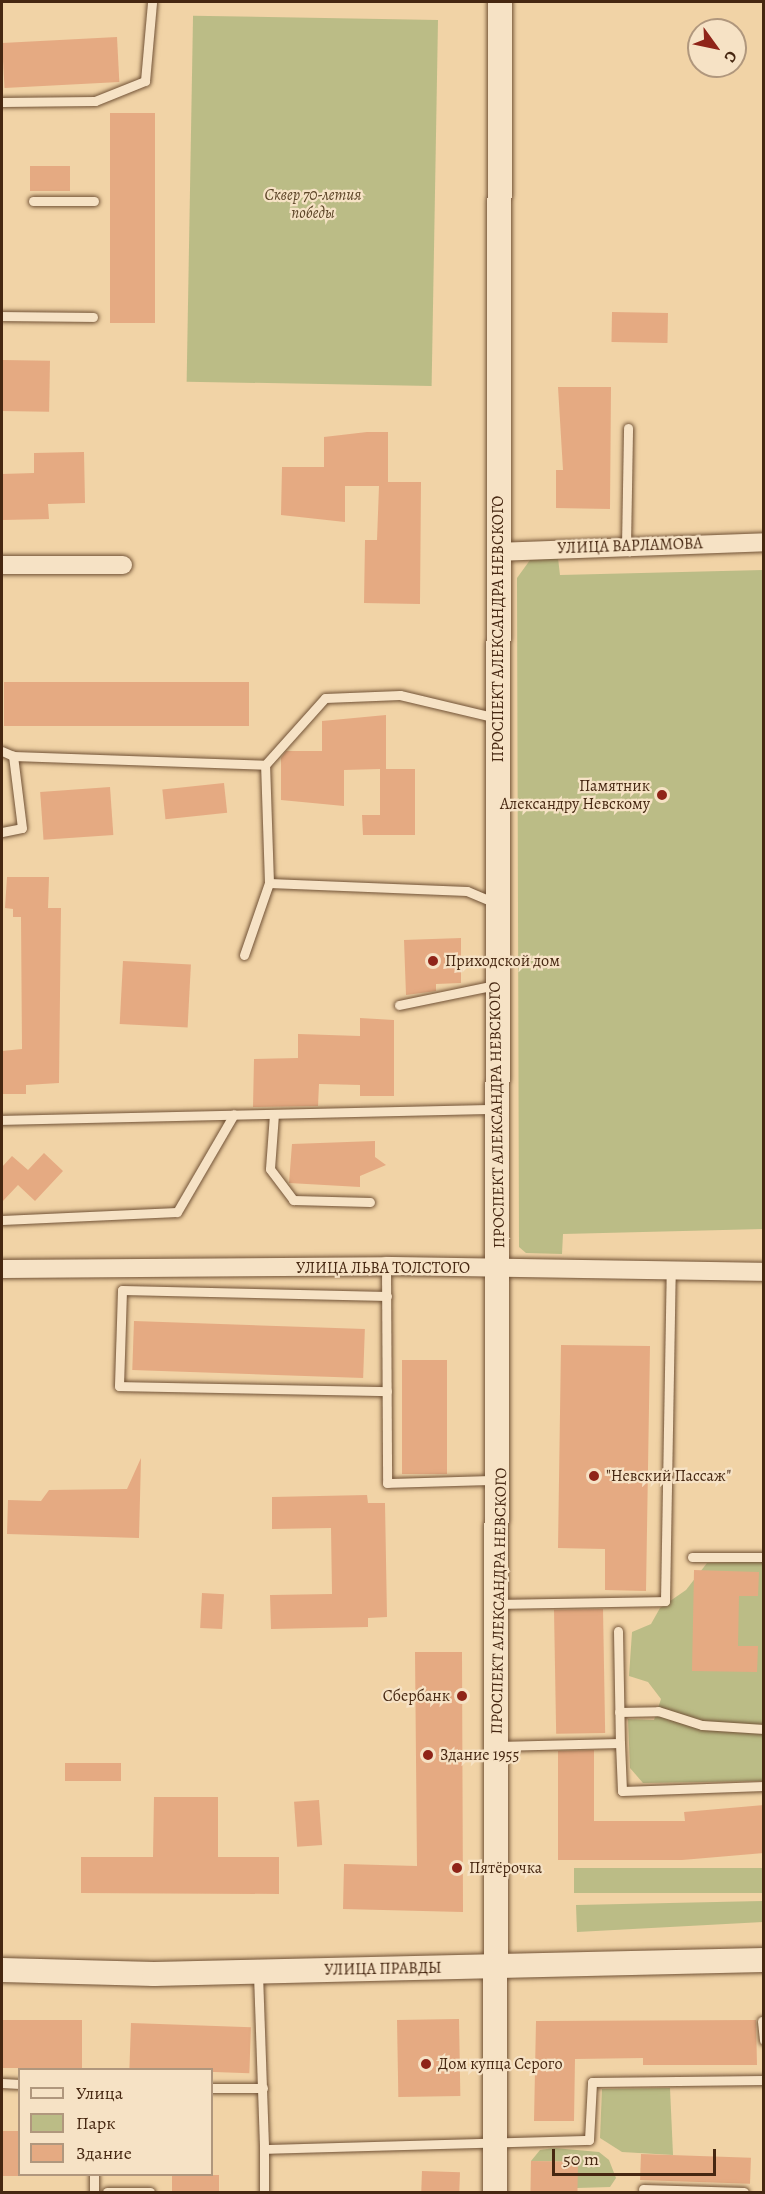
<!DOCTYPE html>
<meta charset="utf-8">
<style>
body{margin:0}
#map{position:relative;width:765px;height:2194px;overflow:hidden;background:#f1d3a6;font-family:Alegreya,serif}
div>[style]{position:absolute}
[style*='--x']{left:calc(var(--x)*1px);top:calc(var(--y)*1px);width:calc(var(--w)*1px);rotate:calc(var(--a)*1deg)}
.green>*{inset:0;background:#bbbc86;transform-origin:0 0}
.building>*{inset:0;background:#e5aa82;transform-origin:0 0}
.roads{filter:drop-shadow(0 0 2px #715236) drop-shadow(0 0 2px #715236)}
.lane>*{height:9px;margin:-4.5px;padding:0 4.5px;transform-origin:4.5px;border-radius:4.5px;background:#f6e2c5}
.street>*{height:18px;margin:-9px;padding:0 9px;transform-origin:9px;border-radius:9px;background:#f6e2c5}
.secondary>*{height:24px;margin:-12px;padding:0 12px;transform-origin:12px;border-radius:12px;background:#f6e2c5}
.dots>*{width:16px;height:16px;translate:-50% -50%;box-sizing:border-box;border:3px solid #f6e2c5;border-radius:50%}
span{translate:-50% -50%;white-space:nowrap;text-align:center;line-height:1.15;-webkit-text-stroke:4.5px #f6e2c5;paint-order:stroke}
.park-label{font-size:16px;color:#5d4528;font-style:italic}
.street-label{font-size:16px;color:#462711}
.poi-label{font-size:16px;color:#462711}
.right{translate:-100% -50%;text-align:right}
.left{translate:0 -50%;text-align:left}
.frame{position:absolute;inset:0;border:3px solid #462711;pointer-events:none}
.legend{position:absolute;left:18px;top:2068px;width:195px;height:108px;box-sizing:border-box;background:#f6e2c5;border:2px solid #b0977d;margin:0;padding:8px 10px;list-style:none;font-size:18px;color:#462711}
.legend li{display:flex;align-items:center;gap:12px;height:30px}
.legend b{width:30px;border:2px solid #b0977d}
.north{position:absolute;left:687px;top:18px;width:60px;height:60px;box-sizing:border-box;background:#f6e2c5;border:2px solid #b0977d;border-radius:50%;rotate:123deg;font-size:16px;font-weight:700;line-height:24px;text-align:center;color:#462711}
.north::after{content:'';display:block;margin:auto;width:21px;height:27px;background:#8f2418;clip-path:polygon(50% 0,100% 100%,50% 72%,0 100%)}
.scale{position:absolute;left:552px;top:2149px;width:164px;height:27px;box-sizing:border-box;border:3px solid #462711;border-top:0;padding-left:8px;font-size:18px;line-height:21px;white-space:nowrap;color:#462711;-webkit-text-stroke:4px #f6e2c5;paint-order:stroke}
</style>
<div id="map">
<div class="green">
<div style="left:438px;top:20px;width:366px;height:245px;rotate:91deg"></div>
<div style="clip-path:polygon(558px 558px,560px 575px,763px 570px,763px 1229px,563px 1234px,562px 1254px,526px 1253px,519px 1247px,517px 578px,530px 560px)"></div>
<div style="clip-path:polygon(763px 1561px,763px 1781px,643px 1783px,630px 1768px,628px 1719px,654px 1720px,661px 1699px,648px 1682px,629px 1676px,632px 1632px,651px 1624px,660px 1608px,686px 1590px,707px 1563px)"></div>
<div style="left:763px;top:1868px;width:25px;height:189px;rotate:90deg"></div>
<div style="clip-path:polygon(763px 1901px,763px 1922px,577px 1932px,576px 1905px)"></div>
<div style="clip-path:polygon(670px 2088px,673px 2155px,622px 2152px,600px 2138px,602px 2089px)"></div>
<div style="clip-path:polygon(554px 2148px,599px 2152px,609px 2160px,616px 2178px,610px 2187px,577px 2188px,577px 2162px,531px 2161px,540px 2150px)"></div>
</div>
<div class="building">
<div style="left:117px;top:37px;width:45px;height:115px;rotate:87deg"></div>
<div style="left:110px;top:113px;width:45px;height:210px"></div>
<div style="left:70px;top:166px;width:25px;height:40px;rotate:90deg"></div>
<div style="left:612px;top:312px;width:56px;height:30px;rotate:1deg"></div>
<div style="left:2px;top:360px;width:48px;height:51px;rotate:1deg"></div>
<div style="clip-path:polygon(558px 387px,611px 387px,610px 509px,556px 508px,556px 470px,563px 470px)"></div>
<div style="clip-path:polygon(367px 432px,388px 432px,388px 482px,421px 482px,420px 604px,364px 603px,365px 540px,377px 540px,379px 486px,345px 486px,345px 522px,281px 515px,282px 467px,324px 467px,324px 437px)"></div>
<div style="clip-path:polygon(84px 452px,85px 503px,48px 504px,49px 519px,2px 520px,2px 474px,34px 473px,34px 453px)"></div>
<div style="left:4px;top:682px;width:245px;height:44px"></div>
<div style="clip-path:polygon(386px 715px,386px 769px,415px 769px,415px 835px,363px 835px,362px 815px,380px 815px,380px 769px,344px 770px,344px 806px,281px 800px,281px 758px,286px 751px,322px 751px,322px 721px)"></div>
<div style="left:224px;top:783px;width:30px;height:62px;rotate:84deg"></div>
<div style="left:110px;top:787px;width:48px;height:70px;rotate:86deg"></div>
<div style="clip-path:polygon(7px 877px,49px 877px,48px 908px,61px 908px,59px 1083px,26px 1085px,26px 1094px,2px 1094px,2px 1051px,22px 1049px,21px 917px,13px 917px,13px 909px,5px 908px)"></div>
<div style="clip-path:polygon(461px 938px,461px 983px,436px 984px,436px 991px,406px 995px,404px 940px)"></div>
<div style="left:123px;top:961px;width:68px;height:63px;rotate:3deg"></div>
<div style="clip-path:polygon(360px 1018px,394px 1020px,394px 1096px,360px 1096px,360px 1085px,319px 1084px,318px 1106px,253px 1107px,254px 1059px,298px 1058px,298px 1034px,360px 1036px)"></div>
<div style="clip-path:polygon(375px 1141px,375px 1157px,386px 1165px,360px 1176px,360px 1187px,289px 1183px,292px 1144px)"></div>
<div style="clip-path:polygon(44px 1153px,63px 1171px,35px 1201px,18px 1185px,2px 1202px,2px 1167px,12px 1156px,28px 1170px)"></div>
<div style="left:134px;top:1321px;width:231px;height:49px;rotate:2deg"></div>
<div style="clip-path:polygon(561px 1345px,650px 1346px,646px 1591px,605px 1590px,605px 1549px,558px 1548px)"></div>
<div style="left:402px;top:1360px;width:45px;height:114px"></div>
<div style="clip-path:polygon(141px 1458px,139px 1538px,7px 1534px,8px 1500px,41px 1501px,49px 1490px,127px 1489px)"></div>
<div style="clip-path:polygon(367px 1495px,368px 1503px,385px 1503px,387px 1617px,368px 1618px,368px 1627px,271px 1629px,270px 1595px,332px 1594px,331px 1528px,272px 1529px,272px 1497px)"></div>
<div style="clip-path:polygon(694px 1570px,759px 1572px,758px 1596px,739px 1596px,738px 1646px,758px 1646px,757px 1672px,692px 1671px)"></div>
<div style="left:202px;top:1593px;width:22px;height:35px;rotate:3deg"></div>
<div style="left:603px;top:1609px;width:124px;height:49px;rotate:89deg"></div>
<div style="clip-path:polygon(415px 1652px,462px 1652px,463px 1912px,343px 1909px,344px 1864px,417px 1866px)"></div>
<div style="clip-path:polygon(594px 1750px,594px 1821px,685px 1821px,684px 1812px,764px 1805px,764px 1853px,682px 1860px,558px 1860px,558px 1751px)"></div>
<div style="left:65px;top:1763px;width:56px;height:18px"></div>
<div style="clip-path:polygon(154px 1797px,218px 1797px,218px 1857px,279px 1857px,279px 1894px,81px 1893px,81px 1857px,153px 1857px)"></div>
<div style="left:319px;top:1800px;width:45px;height:25px;rotate:86deg"></div>
<div style="left:459px;top:2019px;width:77px;height:62px;rotate:89deg"></div>
<div style="left:2px;top:2020px;width:80px;height:48px"></div>
<div style="clip-path:polygon(756px 2020px,757px 2065px,643px 2065px,643px 2058px,575px 2059px,574px 2121px,534px 2121px,536px 2021px)"></div>
<div style="left:131px;top:2023px;width:120px;height:46px;rotate:2deg"></div>
<div style="left:2px;top:2131px;width:18px;height:45px"></div>
<div style="left:641px;top:2154px;width:110px;height:26px;rotate:2deg"></div>
<div style="left:531px;top:2161px;width:47px;height:32px;rotate:1deg"></div>
<div style="left:422px;top:2171px;width:38px;height:22px;rotate:2deg"></div>
<div style="left:172px;top:2175px;width:47px;height:18px"></div>
</div>
<div class="roads">
<div class="lane">
<div style="--x:2;--y:102;--w:93;--a:-0.6"></div>
<div style="--x:95;--y:101;--w:54;--a:-21.8"></div>
<div style="--x:145;--y:81;--w:79;--a:-84.9"></div>
<div style="--x:33;--y:201;--w:61;--a:0"></div>
<div style="--x:2;--y:316;--w:91;--a:0.6"></div>
<div style="--x:626;--y:546;--w:118;--a:-89"></div>
<div style="--x:2;--y:751;--w:12;--a:24"></div>
<div style="--x:13;--y:756;--w:252;--a:2"></div>
<div style="--x:2;--y:832;--w:20;--a:-11"></div>
<div style="--x:22;--y:828;--w:73;--a:-97.1"></div>
<div style="--x:269;--y:883;--w:198;--a:2.3"></div>
<div style="--x:467;--y:891;--w:33;--a:23"></div>
<div style="--x:244;--y:955;--w:76;--a:-70.9"></div>
<div style="--x:269;--y:883;--w:118;--a:-91.9"></div>
<div style="--x:265;--y:765;--w:90;--a:-48.2"></div>
<div style="--x:325;--y:698;--w:75;--a:-2.3"></div>
<div style="--x:400;--y:695;--w:100;--a:13.3"></div>
<div style="--x:399;--y:1005;--w:99;--a:-11.7"></div>
<div style="--x:274;--y:1114;--w:55;--a:94.2"></div>
<div style="--x:270;--y:1169;--w:39;--a:53"></div>
<div style="--x:293;--y:1200;--w:77;--a:1.5"></div>
<div style="--x:2;--y:1120;--w:493;--a:-1.3"></div>
<div style="--x:2;--y:1220;--w:175;--a:-2.6"></div>
<div style="--x:177;--y:1212;--w:113;--a:-59.8"></div>
<div style="--x:386;--y:1266;--w:217;--a:89.7"></div>
<div style="--x:387;--y:1483;--w:108;--a:-1.6"></div>
<div style="--x:387;--y:1296;--w:265;--a:-178.7"></div>
<div style="--x:122;--y:1290;--w:96;--a:91.8"></div>
<div style="--x:119;--y:1386;--w:268;--a:1.1"></div>
<div style="--x:692;--y:1557;--w:72;--a:0"></div>
<div style="--x:499;--y:1604;--w:166;--a:-1"></div>
<div style="--x:665;--y:1601;--w:330;--a:-89"></div>
<div style="--x:618;--y:1631;--w:112;--a:89"></div>
<div style="--x:619;--y:1712;--w:39;--a:-1"></div>
<div style="--x:658;--y:1711;--w:46;--a:17.7"></div>
<div style="--x:702;--y:1725;--w:62;--a:3.7"></div>
<div style="--x:497;--y:1746;--w:123;--a:-1.4"></div>
<div style="--x:620;--y:1743;--w:48;--a:87.6"></div>
<div style="--x:622;--y:1791;--w:142;--a:-2"></div>
<div style="--x:258;--y:1974;--w:175;--a:88"></div>
<div style="--x:264;--y:2149;--w:325;--a:-1.6"></div>
<div style="--x:589;--y:2140;--w:58;--a:-87"></div>
<div style="--x:592;--y:2082;--w:172;--a:-0.7"></div>
<div style="--x:762;--y:2021;--w:19;--a:84"></div>
<div style="--x:2;--y:2083;--w:18;--a:3"></div>
<div style="--x:212;--y:2088;--w:51;--a:0"></div>
<div style="--x:264;--y:2149;--w:43;--a:90"></div>
<div style="--x:643;--y:2189;--w:101;--a:1.7"></div>
<div style="--x:94;--y:2192;--w:18;--a:-90"></div>
<div style="--x:107;--y:2192;--w:43;--a:0"></div>
</div>
<div class="street">
<div style="--x:497;--y:552;--w:267;--a:-2.1"></div>
<div style="--x:2;--y:565;--w:121;--a:0"></div>
<div style="--x:2;--y:1269;--w:384;--a:-0.4"></div>
<div style="--x:386;--y:1266;--w:378;--a:0.9"></div>
</div>
<div class="secondary">
<div style="--x:2;--y:1970;--w:152;--a:1.5"></div>
<div style="--x:154;--y:1974;--w:610;--a:-1.31"></div>
<div style="--x:495;--y:2192;--w:2190;--a:-89.87"></div>
</div>
</div>
<div class="dots">
<div style="left:662px;top:795px;background:#8f2418"></div>
<div style="left:433px;top:961px;background:#8f2418"></div>
<div style="left:594px;top:1476px;background:#8f2418"></div>
<div style="left:462px;top:1696px;background:#8f2418"></div>
<div style="left:428px;top:1755px;background:#8f2418"></div>
<div style="left:457px;top:1868px;background:#8f2418"></div>
<div style="left:426px;top:2064px;background:#8f2418"></div>
</div>
<div class="park-label">
<span style="left:313px;top:204px">Сквер 70-летия<br>победы</span>
</div>
<div class="street-label">
<span style="left:630px;top:546px;rotate:-2deg">УЛИЦА ВАРЛАМОВА</span>
<span style="left:498px;top:629px;rotate:-90deg">ПРОСПЕКТ АЛЕКСАНДРА НЕВСКОГО</span>
<span style="left:497px;top:1115px;rotate:-91deg">ПРОСПЕКТ АЛЕКСАНДРА НЕВСКОГО</span>
<span style="left:383px;top:1268px">УЛИЦА ЛЬВА ТОЛСТОГО</span>
<span style="left:499px;top:1601px;rotate:-89deg">ПРОСПЕКТ АЛЕКСАНДРА НЕВСКОГО</span>
<span style="left:383px;top:1969px;rotate:-1deg">УЛИЦА ПРАВДЫ</span>
</div>
<div class="poi-label">
<span class="right" style="left:650px;top:795px">Памятник<br>Александру Невскому</span>
<span class="left" style="left:445px;top:961px">Приходской дом</span>
<span class="left" style="left:606px;top:1476px">"Невский Пассаж"</span>
<span class="right" style="left:450px;top:1696px">Сбербанк</span>
<span class="left" style="left:440px;top:1755px">Здание 1955</span>
<span class="left" style="left:469px;top:1868px">Пятёрочка</span>
<span class="left" style="left:438px;top:2064px">Дом купца Серого</span>
</div>
<div class="frame"></div>
<ul class="legend">
<li><b style="height:8px;background:#f6e2c5"></b>Улица</li>
<li><b style="height:16px;background:#bbbc86"></b>Парк</li>
<li><b style="height:16px;background:#e5aa82"></b>Здание</li>
</ul>
<div class="north">С</div>
<div class="scale">50 m</div>
</div>
